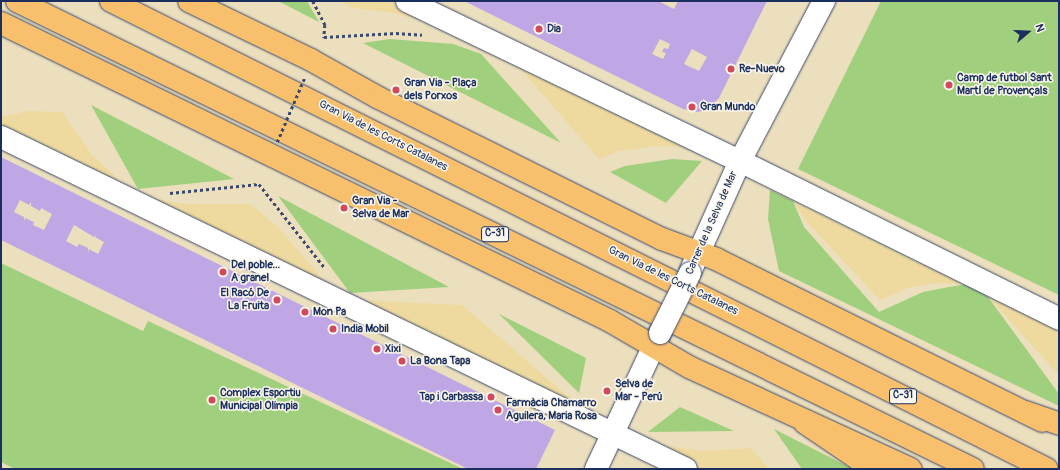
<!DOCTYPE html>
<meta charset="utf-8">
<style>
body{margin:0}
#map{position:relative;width:1060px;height:470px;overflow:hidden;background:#ecdfbd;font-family:Pangolin,sans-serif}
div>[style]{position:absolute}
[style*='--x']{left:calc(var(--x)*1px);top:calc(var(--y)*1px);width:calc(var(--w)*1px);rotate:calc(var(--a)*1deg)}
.green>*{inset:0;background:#a0cf7d}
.sand>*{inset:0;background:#eeda9e}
.building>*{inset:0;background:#bfa7e5}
.path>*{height:2.5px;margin-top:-1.25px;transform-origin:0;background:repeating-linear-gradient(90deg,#3a496c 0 3px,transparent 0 6px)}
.roads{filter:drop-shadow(0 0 1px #3a496c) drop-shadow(0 0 1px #3a496c)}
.minor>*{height:22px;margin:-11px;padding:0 11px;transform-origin:11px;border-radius:11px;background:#fff}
.major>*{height:22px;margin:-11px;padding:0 11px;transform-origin:11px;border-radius:11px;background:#f8bf6c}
.highway>*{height:22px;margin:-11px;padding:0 11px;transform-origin:11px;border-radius:11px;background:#f8bf6c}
.path-bridge>*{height:2.5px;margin-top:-1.25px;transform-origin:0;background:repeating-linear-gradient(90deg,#3a496c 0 3px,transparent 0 6px)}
.bridges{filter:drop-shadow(0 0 1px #3a496c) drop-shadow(0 0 1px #3a496c)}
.minor-bridge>*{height:22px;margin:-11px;padding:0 11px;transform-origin:11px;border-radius:11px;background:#fff}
.dots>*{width:11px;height:11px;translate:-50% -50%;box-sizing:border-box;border:2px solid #fbf7ec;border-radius:50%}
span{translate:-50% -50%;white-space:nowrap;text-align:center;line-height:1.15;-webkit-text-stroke:3px #fbf7ec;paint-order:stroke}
.shield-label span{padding:1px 3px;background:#fbf7ec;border:1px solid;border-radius:3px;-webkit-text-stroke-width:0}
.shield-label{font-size:10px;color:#1b2f5e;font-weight:700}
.poi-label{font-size:11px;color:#1b2f5e;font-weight:700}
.left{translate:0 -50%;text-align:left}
.right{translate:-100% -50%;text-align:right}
.street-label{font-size:11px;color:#1b2f5e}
.frame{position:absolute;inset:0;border:2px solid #1b2f5e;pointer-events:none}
.north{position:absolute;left:1008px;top:12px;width:40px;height:40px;-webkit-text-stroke:3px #fbf7ec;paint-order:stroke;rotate:71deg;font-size:11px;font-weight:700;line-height:16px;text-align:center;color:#1b2f5e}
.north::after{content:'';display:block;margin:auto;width:14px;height:18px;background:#1b2f5e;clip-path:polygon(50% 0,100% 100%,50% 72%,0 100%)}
</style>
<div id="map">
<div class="green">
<div style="clip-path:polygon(278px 1px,307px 1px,319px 22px)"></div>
<div style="clip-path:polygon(881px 1px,1059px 1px,1059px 295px,798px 169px)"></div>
<div style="clip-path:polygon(390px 39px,453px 44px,481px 54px,561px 143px,363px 43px)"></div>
<div style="clip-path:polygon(91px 105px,234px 179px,138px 189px)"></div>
<div style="clip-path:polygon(672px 159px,702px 161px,666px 203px,610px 172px,625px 166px)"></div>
<div style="clip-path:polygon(770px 190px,793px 201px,804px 227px,879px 312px,923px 292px,949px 287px,968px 284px,985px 293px,1059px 394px,1059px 406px,779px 271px,768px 219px)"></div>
<div style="clip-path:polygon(278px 196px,449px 287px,350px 293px)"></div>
<div style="clip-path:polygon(1px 263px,143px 331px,148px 321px,463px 469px,15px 469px,1px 462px)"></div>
<div style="clip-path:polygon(499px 314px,586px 358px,579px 393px)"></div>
<div style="clip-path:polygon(680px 407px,734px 431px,648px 432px)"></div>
<div style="clip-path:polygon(774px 429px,853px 469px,802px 469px)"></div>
</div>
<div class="sand">
<div style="clip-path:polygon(340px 1px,393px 1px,480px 43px,439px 26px,395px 13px,353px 8px)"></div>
<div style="clip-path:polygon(512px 59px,701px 154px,679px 147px,658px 146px,619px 151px,599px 159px)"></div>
<div style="clip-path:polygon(28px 111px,62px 112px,92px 155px,128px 188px,1px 126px,1px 117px)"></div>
<div style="clip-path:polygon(149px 198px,184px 204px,250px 204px,279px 228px,331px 289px)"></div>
<div style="clip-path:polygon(793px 201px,902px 255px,968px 284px,934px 283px,908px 288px,880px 300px,807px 222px)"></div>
<div style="clip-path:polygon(985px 293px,1059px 329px,1059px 375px,1056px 372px)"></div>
<div style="clip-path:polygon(356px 300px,462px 305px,588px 414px)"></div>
<div style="clip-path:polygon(644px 443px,702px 451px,751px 448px,769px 469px,698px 469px)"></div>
</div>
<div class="building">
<div style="clip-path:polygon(evenodd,464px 1px,658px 1px,674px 9px,678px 1px,767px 1px,719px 98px,707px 110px,697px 112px,683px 109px,464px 1px,660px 39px,670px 44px,668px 49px,664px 48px,662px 52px,666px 53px,663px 59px,652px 54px,660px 39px,464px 1px,692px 49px,707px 57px,699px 71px,684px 64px,692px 49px)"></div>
<div style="clip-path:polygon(evenodd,1px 157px,555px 430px,536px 469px,468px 469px,1px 240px,1px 157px,20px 200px,29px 205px,31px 202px,31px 206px,40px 211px,41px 208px,52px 214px,44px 230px,33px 225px,34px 222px,25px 218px,24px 221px,24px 217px,14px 212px,20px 200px,1px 157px,74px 225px,94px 237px,97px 234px,95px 237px,104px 242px,98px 254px,89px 249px,88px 253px,88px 248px,79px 244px,77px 247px,66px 241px,74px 225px)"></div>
</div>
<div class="path">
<div style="--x:313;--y:1;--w:27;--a:63"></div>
<div style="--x:325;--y:25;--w:13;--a:94"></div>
<div style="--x:324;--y:37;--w:72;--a:-3.2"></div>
<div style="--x:396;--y:33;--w:26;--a:4"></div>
<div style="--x:170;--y:193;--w:89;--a:-5.8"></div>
<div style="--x:259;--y:184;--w:105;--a:51.9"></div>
</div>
<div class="roads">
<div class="minor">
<div style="--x:407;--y:1;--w:369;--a:25.7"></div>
<div style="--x:740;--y:161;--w:356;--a:26.3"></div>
<div style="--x:1;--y:137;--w:761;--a:25.86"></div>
<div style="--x:691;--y:270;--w:120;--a:-65.8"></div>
<div style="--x:740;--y:161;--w:181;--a:-62.3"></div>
<div style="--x:596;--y:469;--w:150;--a:-64.8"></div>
</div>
<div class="major">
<div style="--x:189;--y:1;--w:136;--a:25.8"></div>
<div style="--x:311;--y:60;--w:78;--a:29.2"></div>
<div style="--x:379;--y:98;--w:316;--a:26.5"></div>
<div style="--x:662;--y:239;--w:58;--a:20.3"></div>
<div style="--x:716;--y:259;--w:364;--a:26.4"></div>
<div style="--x:1;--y:23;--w:678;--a:26.07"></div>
<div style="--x:610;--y:321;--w:91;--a:30.2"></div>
<div style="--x:689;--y:367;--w:244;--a:24.7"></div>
</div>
<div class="highway">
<div style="--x:17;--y:1;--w:1064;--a:26.08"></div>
<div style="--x:111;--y:1;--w:1046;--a:26.57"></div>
<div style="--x:1025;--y:412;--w:36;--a:19"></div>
<div style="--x:805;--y:423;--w:82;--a:34.1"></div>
</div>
</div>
<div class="path-bridge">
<div style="--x:277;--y:142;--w:69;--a:-66.8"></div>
</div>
<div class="bridges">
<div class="minor-bridge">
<div style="--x:660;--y:333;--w:67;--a:-63.4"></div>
</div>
</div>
<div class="dots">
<div style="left:539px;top:29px;background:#d1495b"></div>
<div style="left:731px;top:69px;background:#d1495b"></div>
<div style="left:949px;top:85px;background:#d1495b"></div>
<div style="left:396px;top:90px;background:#d1495b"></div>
<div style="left:692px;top:107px;background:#d1495b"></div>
<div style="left:344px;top:208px;background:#d1495b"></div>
<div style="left:223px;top:272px;background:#d1495b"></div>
<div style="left:277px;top:300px;background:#d1495b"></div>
<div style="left:305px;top:312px;background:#d1495b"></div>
<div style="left:333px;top:329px;background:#d1495b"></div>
<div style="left:377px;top:349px;background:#d1495b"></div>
<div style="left:402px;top:361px;background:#d1495b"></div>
<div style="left:607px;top:391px;background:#d1495b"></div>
<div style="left:491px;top:397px;background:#d1495b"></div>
<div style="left:212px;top:400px;background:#d1495b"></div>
<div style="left:498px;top:410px;background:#d1495b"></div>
</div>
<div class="shield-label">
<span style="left:495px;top:234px">C-31</span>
<span style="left:903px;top:396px">C-31</span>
</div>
<div class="poi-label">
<span class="left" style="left:547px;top:29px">Dia</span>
<span class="left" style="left:739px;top:69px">Re-Nuevo</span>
<span class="left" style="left:957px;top:85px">Camp de futbol Sant<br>Martí de Provençals</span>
<span class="left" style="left:404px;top:90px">Gran Via - Plaça<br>dels Porxos</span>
<span class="left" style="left:700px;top:107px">Gran Mundo</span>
<span class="left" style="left:352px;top:208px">Gran Via -<br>Selva de Mar</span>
<span class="left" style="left:231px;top:272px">Del poble...<br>A granel</span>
<span class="right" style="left:269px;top:300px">El Racó De<br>La Fruita</span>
<span class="left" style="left:313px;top:312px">Mon Pa</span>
<span class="left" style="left:341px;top:329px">India Mobil</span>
<span class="left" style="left:385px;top:349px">Xixi</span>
<span class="left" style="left:410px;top:361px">La Bona Tapa</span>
<span class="left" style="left:615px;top:391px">Selva de<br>Mar - Perú</span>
<span class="left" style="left:220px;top:400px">Complex Esportiu<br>Municipal Olimpia</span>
<span class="right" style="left:483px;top:397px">Tap i Carbassa</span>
<span class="left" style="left:506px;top:410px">Farmàcia Chamarro<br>Aguilera, Maria Rosa</span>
</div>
<div class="street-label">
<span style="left:383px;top:136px;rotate:27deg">Gran Via de les Corts Catalanes</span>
<span style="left:712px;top:223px;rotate:-66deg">Carrer de la Selva de Mar</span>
<span style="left:673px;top:281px;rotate:26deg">Gran Via de les Corts Catalanes</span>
</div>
<div class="frame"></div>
<div class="north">N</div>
</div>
